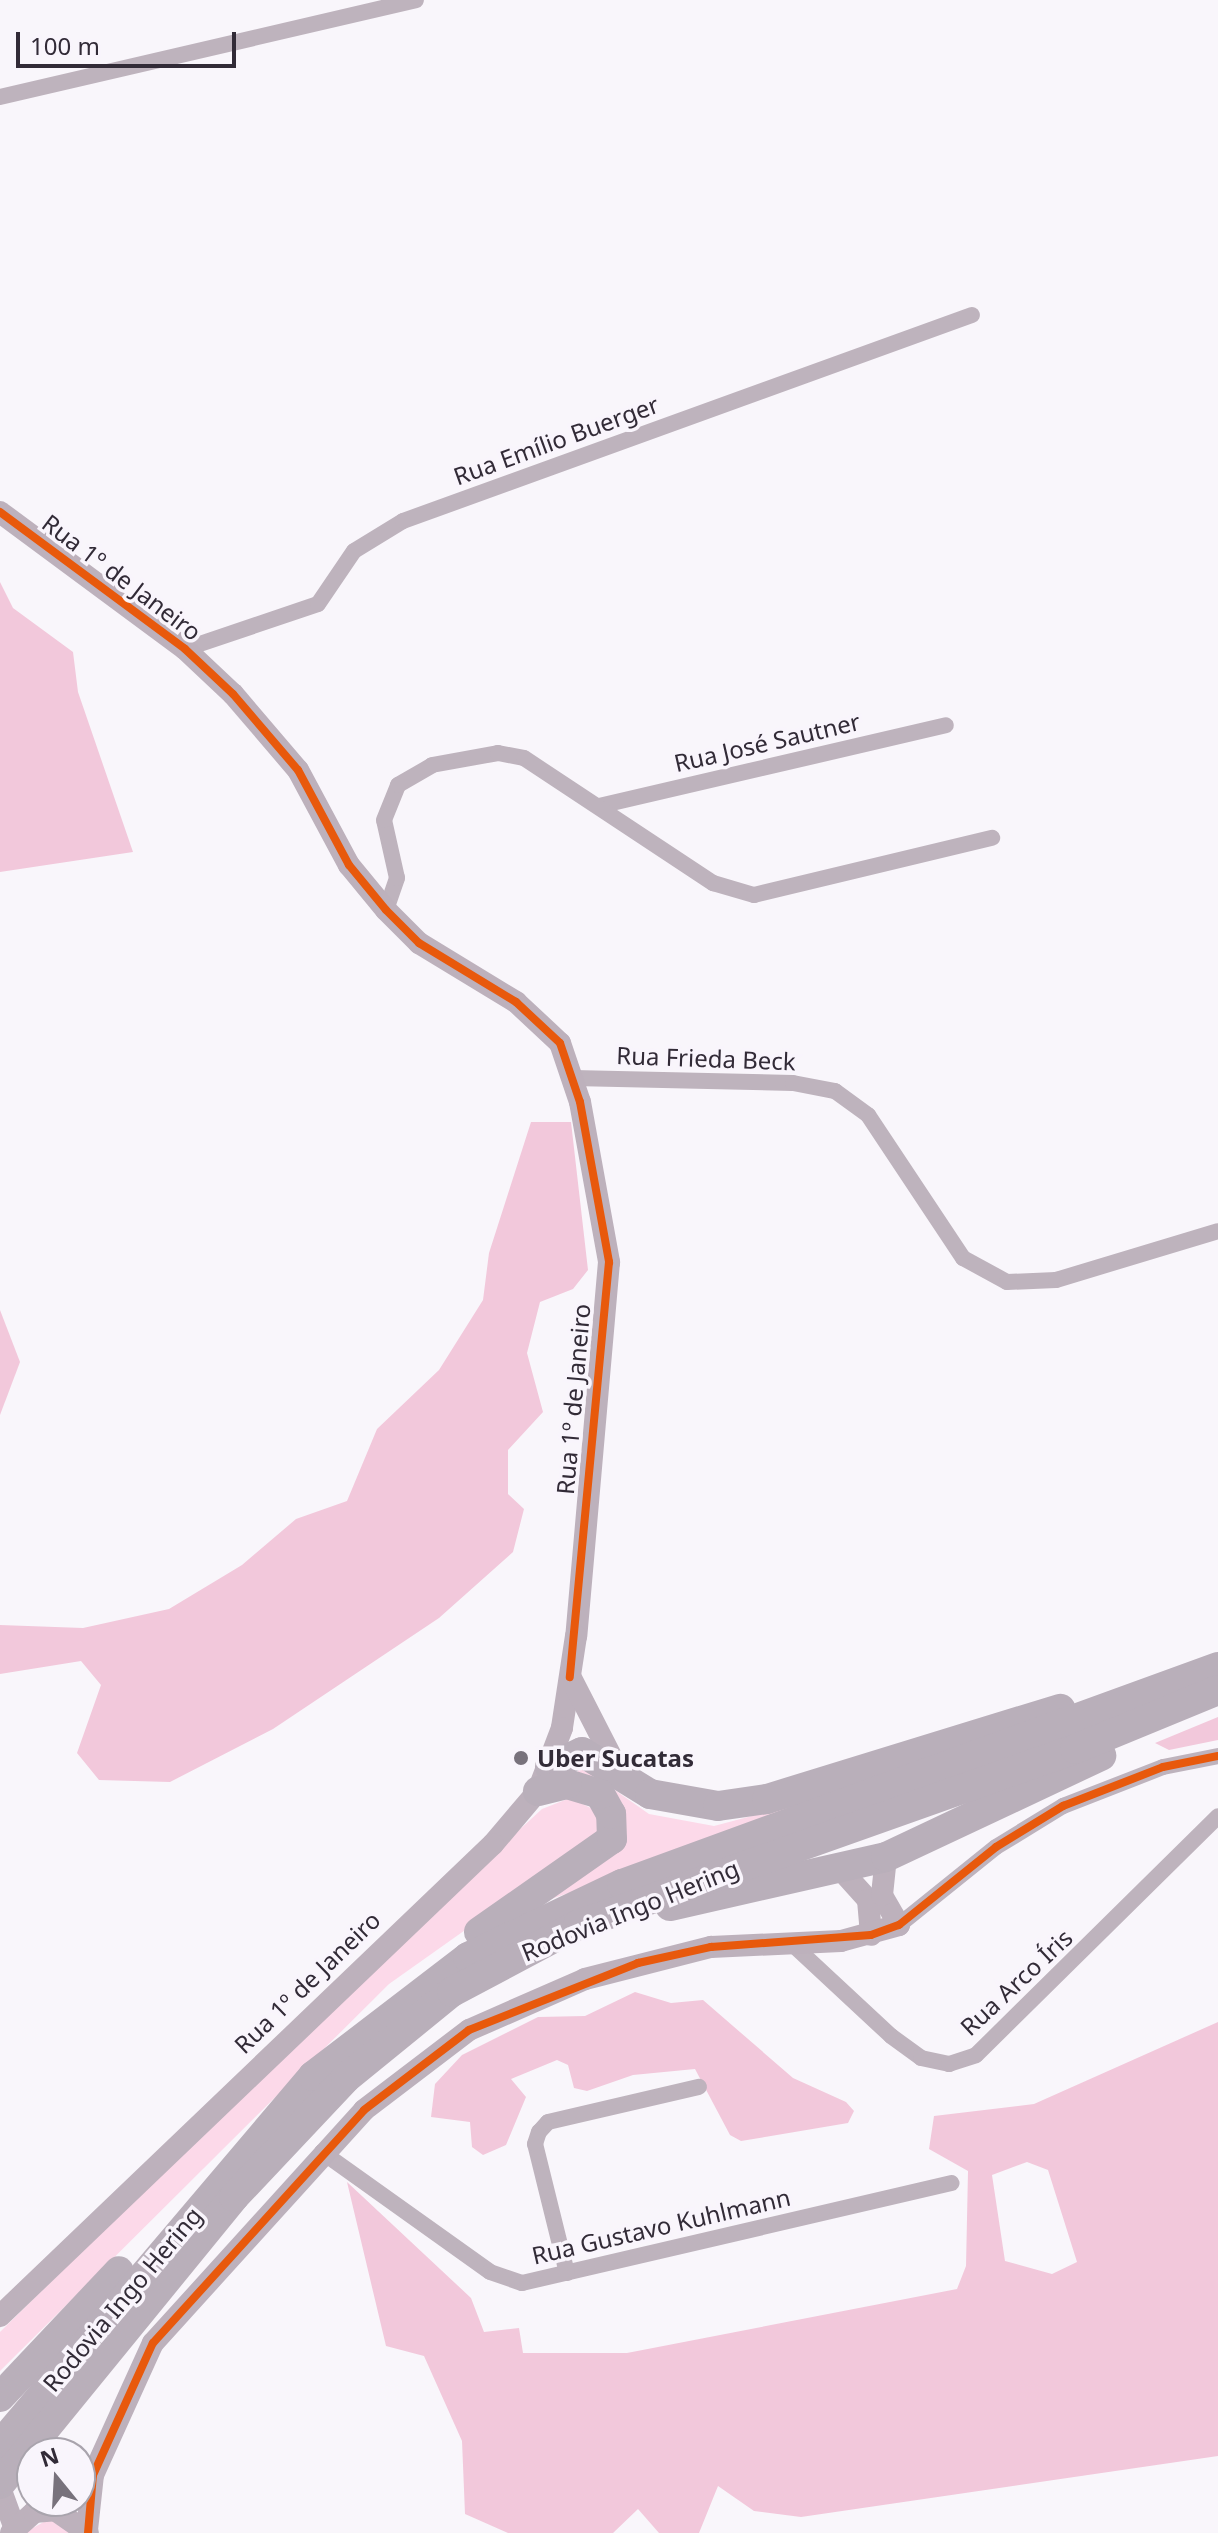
<!DOCTYPE html>
<meta charset="utf-8">
<style>
body{margin:0}
#map{position:relative;width:1218px;height:2533px;overflow:hidden;background:#f9f6fb;font-family:"Noto Sans",sans-serif}
div>[style]{position:absolute}
[style*='--x']{left:calc(var(--x)*1px);top:calc(var(--y)*1px);width:calc(var(--w)*1px);rotate:calc(var(--a)*1deg)}
.green>*{inset:0;background:#fcd9e9}
.forest>*{inset:0;background:#f2c8db}
.street>*{height:16px;margin:-8px;padding:0 8px;transform-origin:8px;border-radius:8px;background:#beb3bd}
.secondary>*{height:22px;margin:-11px;padding:0 11px;transform-origin:11px;border-radius:11px;background:#bdb1bc}
.highway>*{height:30px;margin:-15px;padding:0 15px;transform-origin:15px;border-radius:15px;background:#b9afba}
.cycleway>*{height:8px;margin:-4px;padding:0 4px;transform-origin:4px;border-radius:4px;background:#e8590c}
.dots>*{width:22px;height:22px;translate:-50% -50%;box-sizing:border-box;border:4px solid #f9f5fc;border-radius:50%}
span{translate:-50% -50%;white-space:nowrap;text-align:center;line-height:1.15;-webkit-text-stroke:7px #f9f5fc;paint-order:stroke}
.street-label{font-size:24px;color:#322b37}
.poi-label{font-size:24px;color:#322b37;font-weight:700}
.left{translate:0 -50%;text-align:left}
.north{position:absolute;left:16px;top:2437px;width:80px;height:80px;box-sizing:border-box;background:#f9f5fc;border:2px solid #a9a4ad;border-radius:50%;rotate:342deg;font-size:22px;font-weight:700;line-height:32px;text-align:center;color:#322b37}
.north::after{content:'';display:block;margin:auto;width:28px;height:36px;background:#78727c;clip-path:polygon(50% 0,100% 100%,50% 72%,0 100%)}
.scale{position:absolute;left:16px;top:32px;width:220px;height:36px;box-sizing:border-box;border:4px solid #322b37;border-top:0;padding-left:10px;font-size:24px;line-height:28px;white-space:nowrap;color:#322b37;-webkit-text-stroke:6px #f9f5fc;paint-order:stroke}
</style>
<div id="map">
<div class="green">
<div style="clip-path:polygon(572px 1760px,649px 1814px,714px 1826px,913px 1773px,534px 1905px,618px 1851px)"></div>
<div style="clip-path:polygon(570px 1798px,599px 1812px,599px 1835px,389px 1984px,0 2371px,0 2332px,370px 1967px,542px 1809px)"></div>
<div style="clip-path:polygon(49px 2519px,77px 2533px,24px 2533px)"></div>
</div>
<div class="forest">
<div style="clip-path:polygon(0 582px,13px 608px,73px 652px,78px 692px,133px 852px,0 872px)"></div>
<div style="clip-path:polygon(531px 1122px,571px 1122px,588px 1270px,573px 1289px,540px 1302px,527px 1353px,543px 1412px,508px 1450px,508px 1494px,524px 1509px,513px 1552px,439px 1618px,273px 1729px,170px 1782px,99px 1780px,77px 1753px,101px 1685px,81px 1661px,0 1674px,0 1625px,83px 1628px,169px 1609px,242px 1565px,296px 1519px,347px 1501px,377px 1429px,439px 1370px,483px 1300px,489px 1253px)"></div>
<div style="clip-path:polygon(0 1310px,20px 1362px,0 1415px)"></div>
<div style="clip-path:polygon(1218px 1717px,1218px 1740px,1169px 1750px,1155px 1743px)"></div>
<div style="clip-path:polygon(635px 1992px,671px 2003px,703px 2000px,793px 2078px,846px 2102px,854px 2111px,848px 2123px,741px 2141px,730px 2135px,695px 2069px,633px 2075px,587px 2091px,574px 2088px,568px 2065px,557px 2060px,511px 2079px,526px 2097px,506px 2145px,483px 2155px,472px 2147px,470px 2122px,431px 2117px,435px 2084px,462px 2055px,538px 2017px,585px 2016px)"></div>
<div style="clip-path:polygon(evenodd,1218px 2022px,1218px 2456px,801px 2517px,754px 2511px,718px 2486px,699px 2533px,659px 2533px,638px 2509px,613px 2533px,508px 2533px,465px 2514px,462px 2441px,424px 2356px,386px 2346px,347px 2182px,471px 2298px,484px 2332px,519px 2328px,523px 2353px,627px 2353px,957px 2289px,966px 2266px,968px 2171px,929px 2149px,934px 2116px,1034px 2104px,1218px 2022px,1027px 2162px,1048px 2170px,1077px 2262px,1052px 2274px,1005px 2261px,992px 2175px,1027px 2162px)"></div>
</div>
<div class="street">
<div style="--x:0;--y:97;--w:427;--a:-13.1"></div>
<div style="--x:185;--y:649;--w:140;--a:-18.7"></div>
<div style="--x:318;--y:604;--w:64;--a:-55.8"></div>
<div style="--x:354;--y:551;--w:57;--a:-31.5"></div>
<div style="--x:403;--y:521;--w:605;--a:-19.9"></div>
<div style="--x:599;--y:806;--w:356;--a:-13.1"></div>
<div style="--x:386;--y:910;--w:34;--a:-71"></div>
<div style="--x:397;--y:878;--w:59;--a:-102.6"></div>
<div style="--x:384;--y:820;--w:38;--a:-68"></div>
<div style="--x:398;--y:785;--w:39;--a:-30"></div>
<div style="--x:432;--y:765;--w:67;--a:-10.3"></div>
<div style="--x:498;--y:753;--w:26;--a:11"></div>
<div style="--x:524;--y:758;--w:227;--a:33.5"></div>
<div style="--x:713;--y:883;--w:43;--a:16.3"></div>
<div style="--x:754;--y:895;--w:245;--a:-13.5"></div>
<div style="--x:573;--y:1078;--w:220;--a:1.3"></div>
<div style="--x:793;--y:1083;--w:43;--a:10.8"></div>
<div style="--x:835;--y:1091;--w:41;--a:36"></div>
<div style="--x:868;--y:1115;--w:172;--a:56.4"></div>
<div style="--x:963;--y:1258;--w:50;--a:28.6"></div>
<div style="--x:1007;--y:1282;--w:49;--a:-2.3"></div>
<div style="--x:1056;--y:1280;--w:169;--a:-16.8"></div>
<div style="--x:899;--y:1925;--w:124;--a:-38.8"></div>
<div style="--x:996;--y:1847;--w:79;--a:-31.5"></div>
<div style="--x:1063;--y:1806;--w:107;--a:-21.3"></div>
<div style="--x:1163;--y:1767;--w:56;--a:-11.3"></div>
<div style="--x:791;--y:1943;--w:137;--a:42.9"></div>
<div style="--x:891;--y:2036;--w:37;--a:36"></div>
<div style="--x:921;--y:2058;--w:29;--a:12"></div>
<div style="--x:949;--y:2064;--w:28;--a:-18"></div>
<div style="--x:976;--y:2055;--w:340;--a:-44.6"></div>
<div style="--x:322;--y:2152;--w:206;--a:35.5"></div>
<div style="--x:490;--y:2272;--w:34;--a:19"></div>
<div style="--x:522;--y:2283;--w:441;--a:-13.1"></div>
<div style="--x:567;--y:2273;--w:133;--a:-103.9"></div>
<div style="--x:535;--y:2144;--w:13;--a:-72"></div>
<div style="--x:539;--y:2132;--w:13;--a:-48"></div>
<div style="--x:548;--y:2122;--w:155;--a:-13.1"></div>
</div>
<div class="secondary">
<div style="--x:0;--y:512;--w:230;--a:36.5"></div>
<div style="--x:185;--y:649;--w:66;--a:43.2"></div>
<div style="--x:233;--y:694;--w:100;--a:49.5"></div>
<div style="--x:298;--y:770;--w:108;--a:61.8"></div>
<div style="--x:349;--y:865;--w:58;--a:50.6"></div>
<div style="--x:386;--y:910;--w:47;--a:45"></div>
<div style="--x:419;--y:943;--w:114;--a:31.3"></div>
<div style="--x:516;--y:1002;--w:60;--a:43"></div>
<div style="--x:560;--y:1043;--w:62;--a:71.3"></div>
<div style="--x:580;--y:1102;--w:163;--a:79.7"></div>
<div style="--x:609;--y:1262;--w:375;--a:95"></div>
<div style="--x:576;--y:1636;--w:93;--a:98.7"></div>
<div style="--x:562;--y:1728;--w:67;--a:110.9"></div>
<div style="--x:538;--y:1791;--w:70;--a:130.3"></div>
<div style="--x:493;--y:1844;--w:683;--a:136.25"></div>
<div style="--x:571;--y:1678;--w:106;--a:62.9"></div>
<div style="--x:842;--y:1871;--w:39;--a:48"></div>
<div style="--x:868;--y:1900;--w:35;--a:85"></div>
<div style="--x:3;--y:2496;--w:33;--a:70"></div>
<div style="--x:87;--y:2530;--w:55;--a:-83.8"></div>
<div style="--x:93;--y:2475;--w:145;--a:-65.6"></div>
<div style="--x:153;--y:2343;--w:314;--a:-47.8"></div>
<div style="--x:364;--y:2110;--w:132;--a:-37.3"></div>
<div style="--x:469;--y:2030;--w:127;--a:-23.7"></div>
<div style="--x:585;--y:1979;--w:130;--a:-14.3"></div>
<div style="--x:711;--y:1947;--w:130;--a:-2.6"></div>
<div style="--x:841;--y:1941;--w:60;--a:-15.4"></div>
<div style="--x:899;--y:1925;--w:34;--a:-120"></div>
<div style="--x:882;--y:1895;--w:38;--a:-84"></div>
<div style="--x:11;--y:2533;--w:31;--a:-42"></div>
<div style="--x:34;--y:2512;--w:21;--a:-5"></div>
<div style="--x:55;--y:2510;--w:40;--a:34.9"></div>
</div>
<div class="highway">
<div style="--x:550;--y:1767;--w:35;--a:-25"></div>
<div style="--x:582;--y:1752;--w:80;--a:31.7"></div>
<div style="--x:650;--y:1794;--w:69;--a:10"></div>
<div style="--x:718;--y:1806;--w:49;--a:-8.1"></div>
<div style="--x:767;--y:1799;--w:307;--a:-17.1"></div>
<div style="--x:670;--y:1906;--w:221;--a:-12.8"></div>
<div style="--x:886;--y:1857;--w:238;--a:-25.2"></div>
<div style="--x:479;--y:1932;--w:162;--a:-35"></div>
<div style="--x:612;--y:1839;--w:25;--a:-92"></div>
<div style="--x:611;--y:1814;--w:23;--a:-119"></div>
<div style="--x:600;--y:1794;--w:34;--a:-163"></div>
<div style="--x:567;--y:1784;--w:30;--a:166"></div>
<div style="--x:0;--y:2397;--w:173;--a:-46.6"></div>
<div style="--x:0;--y:2445;--w:484;--a:-49.7"></div>
<div style="--x:313;--y:2076;--w:195;--a:-37.5"></div>
<div style="--x:468;--y:1957;--w:170;--a:-25.4"></div>
<div style="--x:622;--y:1884;--w:634;--a:-20.01"></div>
<div style="--x:0;--y:2484;--w:370;--a:-50.8"></div>
<div style="--x:234;--y:2197;--w:163;--a:-46.7"></div>
<div style="--x:346;--y:2078;--w:136;--a:-39.1"></div>
<div style="--x:452;--y:1992;--w:143;--a:-28"></div>
<div style="--x:578;--y:1925;--w:527;--a:-19.5"></div>
<div style="--x:1075;--y:1749;--w:155;--a:-22.4"></div>
</div>
<div class="cycleway">
<div style="--x:0;--y:512;--w:230;--a:36.5"></div>
<div style="--x:185;--y:649;--w:66;--a:43.2"></div>
<div style="--x:233;--y:694;--w:100;--a:49.5"></div>
<div style="--x:298;--y:770;--w:108;--a:61.8"></div>
<div style="--x:349;--y:865;--w:58;--a:50.6"></div>
<div style="--x:386;--y:910;--w:47;--a:45"></div>
<div style="--x:419;--y:943;--w:114;--a:31.3"></div>
<div style="--x:516;--y:1002;--w:60;--a:43"></div>
<div style="--x:560;--y:1043;--w:62;--a:71.3"></div>
<div style="--x:580;--y:1102;--w:163;--a:79.7"></div>
<div style="--x:609;--y:1262;--w:417;--a:95.4"></div>
<div style="--x:88;--y:2533;--w:58;--a:-85.1"></div>
<div style="--x:93;--y:2475;--w:145;--a:-65.6"></div>
<div style="--x:153;--y:2343;--w:314;--a:-47.8"></div>
<div style="--x:364;--y:2110;--w:132;--a:-37.3"></div>
<div style="--x:469;--y:2030;--w:182;--a:-21.6"></div>
<div style="--x:638;--y:1963;--w:75;--a:-12.4"></div>
<div style="--x:711;--y:1947;--w:160;--a:-4.3"></div>
<div style="--x:871;--y:1935;--w:30;--a:-20"></div>
<div style="--x:899;--y:1925;--w:124;--a:-38.8"></div>
<div style="--x:996;--y:1847;--w:79;--a:-31.5"></div>
<div style="--x:1063;--y:1806;--w:107;--a:-21.3"></div>
<div style="--x:1163;--y:1767;--w:56;--a:-11.3"></div>
</div>
<div class="dots">
<div style="left:521px;top:1758px;background:#78727c"></div>
</div>
<div class="street-label">
<span style="left:556px;top:440px;rotate:-20deg">Rua Emílio Buerger</span>
<span style="left:122px;top:577px;rotate:37deg">Rua 1º de Janeiro</span>
<span style="left:767px;top:742px;rotate:-13deg">Rua José Sautner</span>
<span style="left:706px;top:1058px;rotate:2deg">Rua Frieda Beck</span>
<span style="left:573px;top:1399px;rotate:-85deg">Rua 1º de Janeiro</span>
<span style="left:630px;top:1910px;rotate:-22deg">Rodovia Ingo Hering</span>
<span style="left:307px;top:1982px;rotate:-44deg">Rua 1º de Janeiro</span>
<span style="left:1016px;top:1982px;rotate:-43deg">Rua Arco Íris</span>
<span style="left:661px;top:2226px;rotate:-13deg">Rua Gustavo Kuhlmann</span>
<span style="left:122px;top:2299px;rotate:-50deg">Rodovia Ingo Hering</span>
</div>
<div class="poi-label">
<span class="left" style="left:537px;top:1758px">Uber Sucatas</span>
</div>
<div class="north">N</div>
<div class="scale">100 m</div>
</div>
